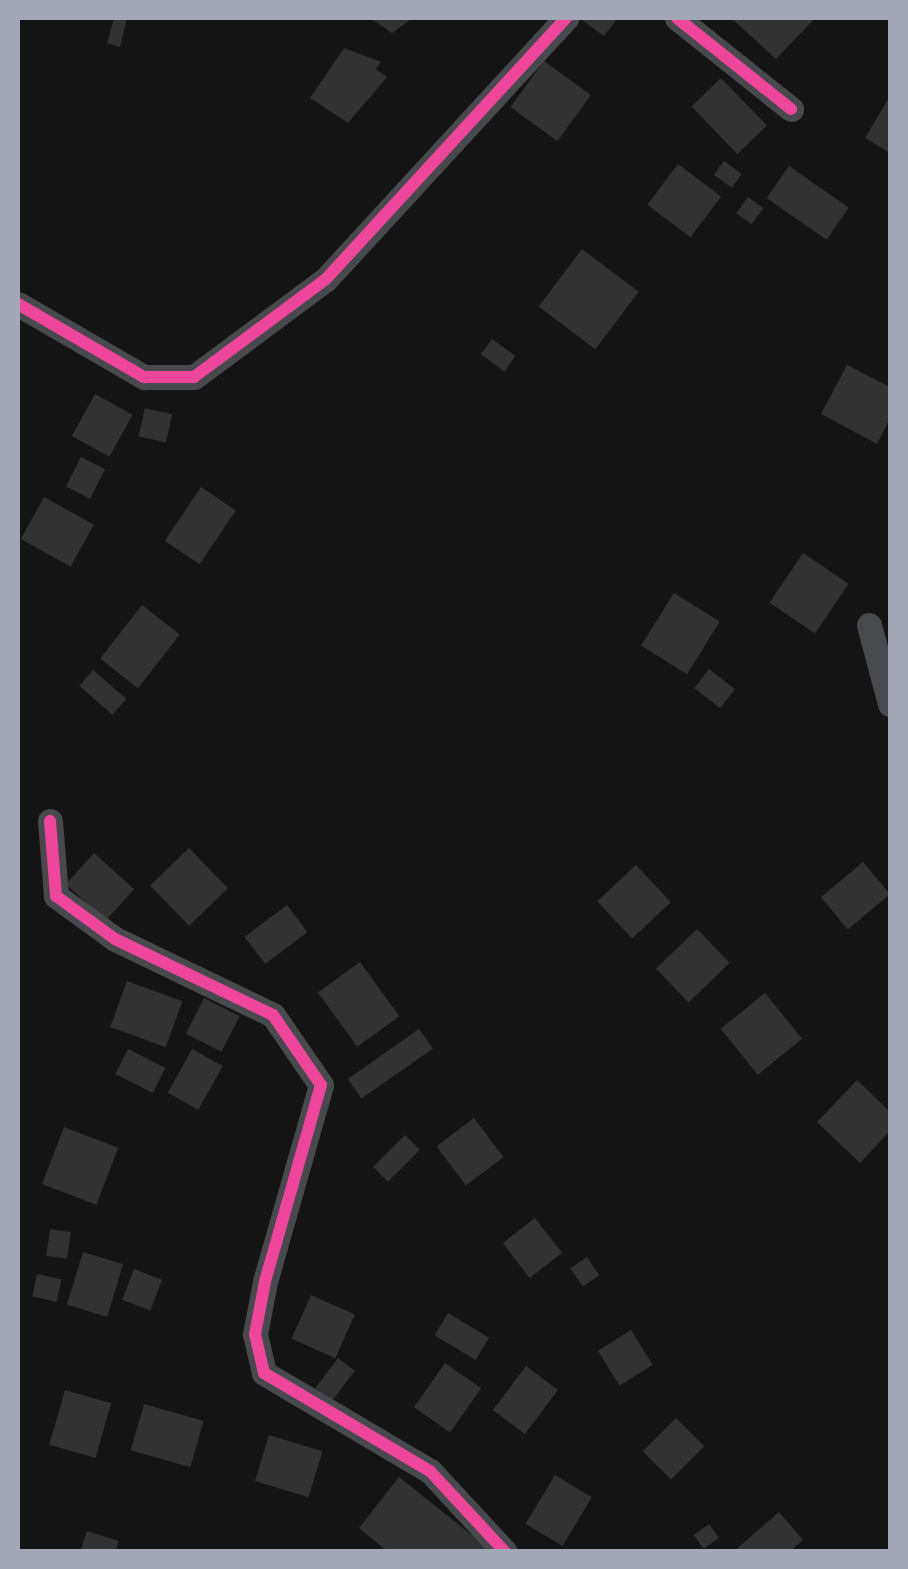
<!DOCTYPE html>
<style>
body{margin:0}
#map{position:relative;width:908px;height:1569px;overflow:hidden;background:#141414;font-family:"PT Sans Narrow",sans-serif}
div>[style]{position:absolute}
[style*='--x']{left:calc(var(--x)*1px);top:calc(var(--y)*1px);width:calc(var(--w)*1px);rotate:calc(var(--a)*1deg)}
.building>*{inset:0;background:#323233;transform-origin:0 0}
.minor>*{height:25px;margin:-12.5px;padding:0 12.5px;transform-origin:12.5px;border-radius:12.5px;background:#48494d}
.cycleway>*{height:12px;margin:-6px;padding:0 6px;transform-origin:6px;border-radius:6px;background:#ed469a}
span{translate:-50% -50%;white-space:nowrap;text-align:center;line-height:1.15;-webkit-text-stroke:10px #0e0e10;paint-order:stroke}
.frame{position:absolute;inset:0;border:20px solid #a4a7b6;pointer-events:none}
</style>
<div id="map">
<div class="building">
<div style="clip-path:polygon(114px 18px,127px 18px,120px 47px,107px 43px)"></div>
<div style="clip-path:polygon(370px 18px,413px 18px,392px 33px)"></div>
<div style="clip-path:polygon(579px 18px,618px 18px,604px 36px)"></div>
<div style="clip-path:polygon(731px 18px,815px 18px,776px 59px)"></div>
<div style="clip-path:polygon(344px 48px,381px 62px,376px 69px,387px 77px,348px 123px,310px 98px)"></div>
<div style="left:544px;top:61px;width:58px;height:57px;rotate:36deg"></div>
<div style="left:721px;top:78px;width:66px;height:41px;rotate:46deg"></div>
<div style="clip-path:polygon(890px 96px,890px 153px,865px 138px)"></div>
<div style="left:724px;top:161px;width:22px;height:17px;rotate:36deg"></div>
<div style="left:678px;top:164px;width:54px;height:51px;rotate:37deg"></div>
<div style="left:789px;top:166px;width:73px;height:39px;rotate:35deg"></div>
<div style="left:748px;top:197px;width:19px;height:20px;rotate:36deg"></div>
<div style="left:582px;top:249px;width:71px;height:72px;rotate:37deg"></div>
<div style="left:492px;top:339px;width:29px;height:19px;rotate:36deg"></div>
<div style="clip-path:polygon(847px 365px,890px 387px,890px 418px,877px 444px,821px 414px)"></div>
<div style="left:95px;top:394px;width:43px;height:48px;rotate:29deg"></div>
<div style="left:145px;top:408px;width:28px;height:29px;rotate:13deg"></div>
<div style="left:81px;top:457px;width:27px;height:33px;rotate:27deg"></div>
<div style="left:201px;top:487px;width:42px;height:65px;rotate:34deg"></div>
<div style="left:44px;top:497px;width:57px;height:48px;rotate:29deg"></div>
<div style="left:803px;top:553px;width:55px;height:60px;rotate:34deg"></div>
<div style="left:674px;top:593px;width:54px;height:62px;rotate:32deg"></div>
<div style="left:142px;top:605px;width:48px;height:68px;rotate:38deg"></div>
<div style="left:709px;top:669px;width:33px;height:24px;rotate:38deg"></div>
<div style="left:93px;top:670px;width:44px;height:21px;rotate:41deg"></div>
<div style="left:189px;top:848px;width:56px;height:54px;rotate:46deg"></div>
<div style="left:94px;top:853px;width:54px;height:42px;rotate:42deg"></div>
<div style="left:863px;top:862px;width:42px;height:55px;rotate:50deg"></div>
<div style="left:636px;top:865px;width:51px;height:53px;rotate:47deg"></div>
<div style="left:287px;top:905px;width:34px;height:53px;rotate:53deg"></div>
<div style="left:697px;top:929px;width:47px;height:57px;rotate:46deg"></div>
<div style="left:360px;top:962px;width:67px;height:52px;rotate:54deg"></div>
<div style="left:127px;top:981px;width:59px;height:49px;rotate:20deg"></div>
<div style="left:765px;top:993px;width:59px;height:57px;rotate:51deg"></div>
<div style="left:204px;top:998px;width:40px;height:40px;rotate:27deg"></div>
<div style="left:419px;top:1029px;width:24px;height:87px;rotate:55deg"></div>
<div style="left:128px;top:1049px;width:42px;height:28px;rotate:27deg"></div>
<div style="left:192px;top:1049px;width:35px;height:50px;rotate:29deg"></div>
<div style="clip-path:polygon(857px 1080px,890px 1112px,890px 1131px,860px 1163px,817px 1122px)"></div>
<div style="left:474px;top:1118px;width:49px;height:47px;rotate:53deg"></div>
<div style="left:64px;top:1127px;width:58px;height:61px;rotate:21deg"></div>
<div style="left:405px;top:1135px;width:21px;height:45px;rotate:45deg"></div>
<div style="left:535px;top:1218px;width:44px;height:41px;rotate:52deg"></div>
<div style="left:50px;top:1229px;width:21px;height:27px;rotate:8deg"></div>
<div style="left:83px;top:1252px;width:42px;height:55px;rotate:17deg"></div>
<div style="left:587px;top:1257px;width:22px;height:20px;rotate:56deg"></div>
<div style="left:134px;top:1269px;width:30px;height:33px;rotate:21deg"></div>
<div style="left:37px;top:1274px;width:25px;height:23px;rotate:12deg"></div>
<div style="left:311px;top:1295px;width:48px;height:48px;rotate:24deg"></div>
<div style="left:448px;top:1313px;width:48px;height:26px;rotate:31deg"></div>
<div style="left:631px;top:1330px;width:41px;height:39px;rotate:58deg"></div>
<div style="left:338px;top:1358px;width:21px;height:38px;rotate:37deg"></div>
<div style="left:445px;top:1363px;width:44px;height:54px;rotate:35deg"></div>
<div style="left:526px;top:1366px;width:40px;height:55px;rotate:37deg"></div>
<div style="left:65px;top:1390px;width:48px;height:57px;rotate:16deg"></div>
<div style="left:144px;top:1404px;width:62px;height:48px;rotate:16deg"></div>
<div style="left:676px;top:1418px;width:40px;height:47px;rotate:45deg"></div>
<div style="left:269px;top:1435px;width:56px;height:48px;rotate:17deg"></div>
<div style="left:555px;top:1475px;width:43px;height:57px;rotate:31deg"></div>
<div style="clip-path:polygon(399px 1477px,488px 1548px,485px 1552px,388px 1552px,359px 1528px)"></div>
<div style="clip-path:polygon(779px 1512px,803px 1540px,789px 1552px,733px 1552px)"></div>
<div style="left:709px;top:1524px;width:17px;height:19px;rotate:54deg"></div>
<div style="clip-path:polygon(87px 1531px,119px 1541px,115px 1552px,80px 1552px)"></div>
</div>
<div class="minor">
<div style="--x:677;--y:18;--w:146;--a:38.6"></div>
<div style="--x:18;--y:304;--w:146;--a:30.1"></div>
<div style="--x:144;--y:377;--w:50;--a:0"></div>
<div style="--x:194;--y:377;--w:164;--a:-36.6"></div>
<div style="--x:326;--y:279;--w:355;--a:-47.4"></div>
<div style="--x:869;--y:625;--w:82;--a:75.1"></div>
<div style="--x:50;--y:821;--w:75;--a:85.4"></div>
<div style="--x:56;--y:896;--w:73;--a:36.1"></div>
<div style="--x:115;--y:939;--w:175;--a:25.7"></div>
<div style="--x:273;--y:1015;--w:85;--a:55.6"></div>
<div style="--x:321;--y:1085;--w:205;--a:105.9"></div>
<div style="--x:265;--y:1282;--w:53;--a:100.9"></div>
<div style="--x:255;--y:1334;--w:40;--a:77"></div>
<div style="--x:264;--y:1373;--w:193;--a:30.6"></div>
<div style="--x:430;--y:1471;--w:110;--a:47.2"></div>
</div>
<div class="cycleway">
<div style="--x:677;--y:18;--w:146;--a:38.6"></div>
<div style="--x:18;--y:304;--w:146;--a:30.1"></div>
<div style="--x:144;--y:377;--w:50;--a:0"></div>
<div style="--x:194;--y:377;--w:164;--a:-36.6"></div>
<div style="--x:326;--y:279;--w:355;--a:-47.4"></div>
<div style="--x:50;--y:821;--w:75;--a:85.4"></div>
<div style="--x:56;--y:896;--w:73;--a:36.1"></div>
<div style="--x:115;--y:939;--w:175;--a:25.7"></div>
<div style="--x:273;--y:1015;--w:85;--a:55.6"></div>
<div style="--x:321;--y:1085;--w:205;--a:105.9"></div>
<div style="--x:265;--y:1282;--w:53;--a:100.9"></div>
<div style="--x:255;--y:1334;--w:40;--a:77"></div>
<div style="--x:264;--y:1373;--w:193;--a:30.6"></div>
<div style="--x:430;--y:1471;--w:110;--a:47.2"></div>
</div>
<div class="frame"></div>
</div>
